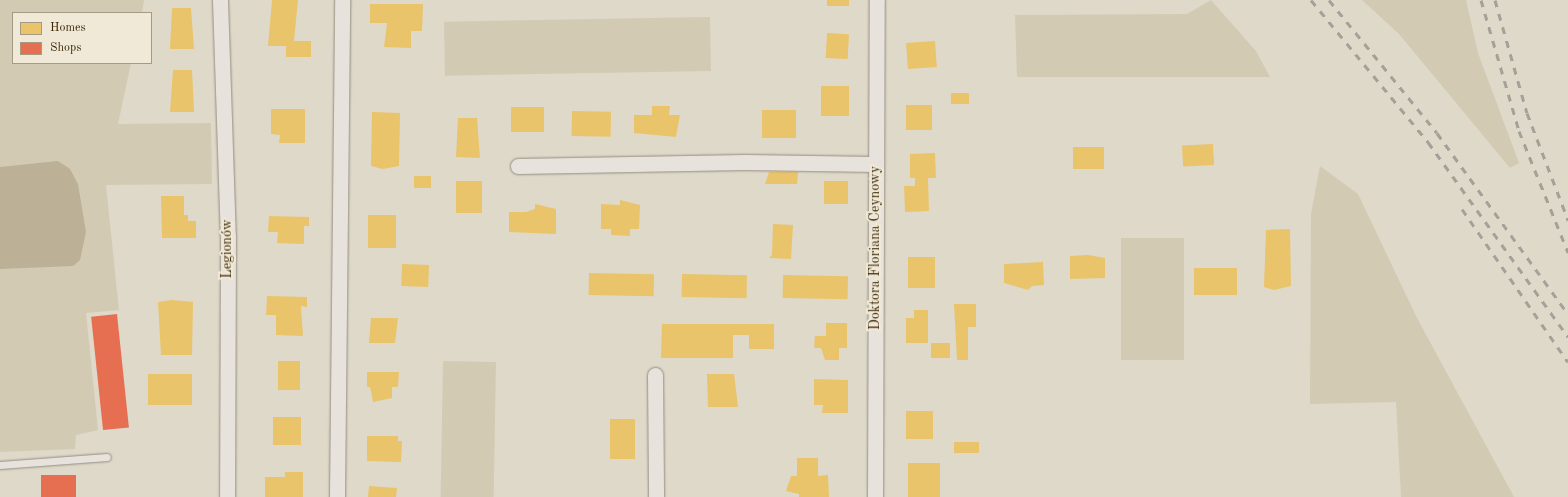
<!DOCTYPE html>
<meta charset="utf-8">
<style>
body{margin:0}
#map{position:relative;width:1568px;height:497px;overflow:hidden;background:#dfd9ca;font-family:"Old Standard TT",serif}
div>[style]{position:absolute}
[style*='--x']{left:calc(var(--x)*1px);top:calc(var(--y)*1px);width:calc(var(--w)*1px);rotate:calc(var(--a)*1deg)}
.green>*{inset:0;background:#d3cab3;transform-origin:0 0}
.water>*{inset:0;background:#bcb097}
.homes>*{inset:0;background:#e9c46a;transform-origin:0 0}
.shops>*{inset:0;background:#e76f51;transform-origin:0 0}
.roads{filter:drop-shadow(0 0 1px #938d80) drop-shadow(0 0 1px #938d80)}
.service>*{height:7px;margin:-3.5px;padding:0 3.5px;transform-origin:3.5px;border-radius:3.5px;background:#e7e3dc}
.minor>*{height:15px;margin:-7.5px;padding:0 7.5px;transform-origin:7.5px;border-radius:7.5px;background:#e7e3dc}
.rail>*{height:3px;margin-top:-1.5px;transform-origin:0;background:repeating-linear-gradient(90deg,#a5a198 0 7px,transparent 0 14px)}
span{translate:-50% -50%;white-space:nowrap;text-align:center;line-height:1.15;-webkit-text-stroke:4px #f0e9d7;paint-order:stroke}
.street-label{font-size:14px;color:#3a2404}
.legend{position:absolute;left:12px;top:12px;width:140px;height:52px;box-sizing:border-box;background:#f0e9d7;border:1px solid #a79a83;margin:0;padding:5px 7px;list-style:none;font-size:12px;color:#3a2404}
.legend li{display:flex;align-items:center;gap:8px;height:20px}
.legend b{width:20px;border:1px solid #a79a83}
</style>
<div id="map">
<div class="green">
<div style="clip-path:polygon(0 0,144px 0,142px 13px,13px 13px,13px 63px,131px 63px,118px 124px,211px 123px,212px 184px,106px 185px,119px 310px,86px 313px,98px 430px,76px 435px,75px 449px,0 452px)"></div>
<div style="clip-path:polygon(1211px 0,1256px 51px,1270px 77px,1017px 77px,1015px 15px,1187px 14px)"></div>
<div style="clip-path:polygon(1362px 0,1466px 0,1478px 53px,1519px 163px,1510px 168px,1399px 34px)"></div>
<div style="left:710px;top:17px;width:54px;height:266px;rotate:89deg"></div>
<div style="clip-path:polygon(1320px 166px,1358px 194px,1417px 318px,1514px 497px,1401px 497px,1396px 402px,1310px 404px,1311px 214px)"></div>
<div style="left:1184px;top:238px;width:122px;height:63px;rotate:90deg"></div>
<div style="left:443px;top:361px;width:53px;height:136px;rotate:1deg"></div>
</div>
<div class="water">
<div style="clip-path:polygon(58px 161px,70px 169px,78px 184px,86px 232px,80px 260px,73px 266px,0 269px,0 167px)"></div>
</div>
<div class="homes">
<div style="clip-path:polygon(272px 0,298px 0,294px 41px,311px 41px,311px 57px,286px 57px,286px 46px,268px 46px)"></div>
<div style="left:827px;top:0;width:22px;height:6px"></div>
<div style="clip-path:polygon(370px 4px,423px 4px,422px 31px,411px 31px,411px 48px,384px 47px,387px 23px,370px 23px)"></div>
<div style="clip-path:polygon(172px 8px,191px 8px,194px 49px,170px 49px)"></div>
<div style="left:827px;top:33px;width:22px;height:25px;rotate:3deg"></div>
<div style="left:935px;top:41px;width:26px;height:29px;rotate:86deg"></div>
<div style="clip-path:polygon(173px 70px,192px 70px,194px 112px,170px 112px)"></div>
<div style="left:821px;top:86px;width:28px;height:30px"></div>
<div style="left:969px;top:93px;width:11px;height:18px;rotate:90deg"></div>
<div style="left:906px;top:105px;width:26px;height:25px"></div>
<div style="clip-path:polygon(652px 106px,670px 106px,669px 115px,680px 115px,676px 137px,634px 133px,634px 115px,652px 115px)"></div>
<div style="left:511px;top:107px;width:33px;height:25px"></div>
<div style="clip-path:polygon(271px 109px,305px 109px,305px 143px,279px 143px,280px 135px,271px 134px)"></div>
<div style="left:762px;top:110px;width:34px;height:28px"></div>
<div style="left:572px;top:111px;width:39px;height:25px;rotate:1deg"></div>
<div style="clip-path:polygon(372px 112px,400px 113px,399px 166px,383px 169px,371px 166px)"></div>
<div style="clip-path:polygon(458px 118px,477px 118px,480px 158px,456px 157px)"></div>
<div style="left:1213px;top:144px;width:21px;height:31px;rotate:87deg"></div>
<div style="left:1073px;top:147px;width:31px;height:22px"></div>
<div style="clip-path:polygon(935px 153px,936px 178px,928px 178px,929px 211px,905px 212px,904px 186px,915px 186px,915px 178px,910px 178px,910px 154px)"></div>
<div style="clip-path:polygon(769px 172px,798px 172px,797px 184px,765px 184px)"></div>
<div style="left:414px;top:176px;width:17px;height:12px"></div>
<div style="left:456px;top:181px;width:26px;height:32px"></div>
<div style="left:824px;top:181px;width:24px;height:23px"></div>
<div style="clip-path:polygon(161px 196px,184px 196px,184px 215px,188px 215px,188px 221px,196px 221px,196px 238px,162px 238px)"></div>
<div style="clip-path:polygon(620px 200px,640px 205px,639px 229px,630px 229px,630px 236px,611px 235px,611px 229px,601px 229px,601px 204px,620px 205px)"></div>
<div style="clip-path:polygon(535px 204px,556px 209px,556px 234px,509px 232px,509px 212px,526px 212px,535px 209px)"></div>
<div style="left:368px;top:215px;width:28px;height:33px"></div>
<div style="clip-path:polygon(269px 216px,309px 217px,309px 226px,304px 226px,304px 244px,277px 243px,278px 232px,268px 232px)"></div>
<div style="clip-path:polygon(773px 224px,793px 225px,791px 259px,769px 258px,772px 255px)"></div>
<div style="clip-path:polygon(1290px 229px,1291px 286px,1274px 290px,1264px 287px,1266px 230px)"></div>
<div style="clip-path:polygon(1088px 255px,1105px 258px,1105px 278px,1070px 279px,1070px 256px)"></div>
<div style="left:908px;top:257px;width:27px;height:31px"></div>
<div style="clip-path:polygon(1043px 262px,1044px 285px,1032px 286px,1028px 290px,1004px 283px,1004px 264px)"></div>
<div style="left:402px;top:264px;width:27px;height:22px;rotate:2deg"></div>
<div style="left:1237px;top:268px;width:27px;height:43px;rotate:90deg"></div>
<div style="left:589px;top:273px;width:65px;height:22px;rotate:1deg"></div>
<div style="left:682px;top:274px;width:65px;height:23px;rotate:1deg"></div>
<div style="left:783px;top:275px;width:65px;height:23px;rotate:1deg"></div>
<div style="clip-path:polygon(267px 296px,307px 297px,307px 307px,301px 306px,303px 336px,276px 335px,276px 315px,266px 315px)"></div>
<div style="clip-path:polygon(172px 300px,193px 302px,192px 355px,161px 355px,158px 302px)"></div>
<div style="clip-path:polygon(954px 304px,976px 304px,976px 327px,968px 327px,968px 360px,957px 360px)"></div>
<div style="clip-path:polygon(914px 310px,928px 310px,928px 343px,906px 343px,906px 318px,914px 318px)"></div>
<div style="clip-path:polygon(371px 318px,398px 318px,395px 343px,369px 343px)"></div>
<div style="clip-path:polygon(826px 323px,847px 323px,847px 348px,839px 348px,839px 360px,825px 360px,821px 348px,814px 348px,815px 336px,826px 336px)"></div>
<div style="clip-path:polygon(662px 324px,774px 324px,774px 349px,749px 349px,749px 335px,733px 335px,733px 358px,661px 358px)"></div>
<div style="left:931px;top:343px;width:19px;height:15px"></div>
<div style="left:278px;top:361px;width:22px;height:29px"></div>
<div style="clip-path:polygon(367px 372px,399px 372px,398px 387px,392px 387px,392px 398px,373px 402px,370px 387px,367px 387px)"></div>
<div style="left:192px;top:374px;width:31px;height:44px;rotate:90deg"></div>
<div style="clip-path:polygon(707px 374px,734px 374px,738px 407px,708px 407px)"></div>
<div style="clip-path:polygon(814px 379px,848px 380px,848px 413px,822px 413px,823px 405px,814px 405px)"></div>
<div style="left:906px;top:411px;width:27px;height:28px"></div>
<div style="left:301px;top:417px;width:28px;height:28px;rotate:90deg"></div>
<div style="left:610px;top:419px;width:25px;height:40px"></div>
<div style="clip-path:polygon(367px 436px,398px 436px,398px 441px,402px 441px,401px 462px,367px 461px)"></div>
<div style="left:954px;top:442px;width:25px;height:11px"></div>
<div style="clip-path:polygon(797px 458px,818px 458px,818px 476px,828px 475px,829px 497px,799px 497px,799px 494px,786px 491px,791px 476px,797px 476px)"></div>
<div style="left:908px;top:463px;width:32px;height:34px"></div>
<div style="clip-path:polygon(285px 472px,303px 472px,303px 497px,265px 497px,265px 477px,285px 477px)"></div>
<div style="clip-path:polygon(369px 486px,397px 488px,396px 497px,368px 497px)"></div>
</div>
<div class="shops">
<div style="left:117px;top:314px;width:114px;height:26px;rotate:84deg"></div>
<div style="left:41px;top:475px;width:35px;height:22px"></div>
</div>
<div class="roads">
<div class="service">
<div style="--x:0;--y:465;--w:107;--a:-4.3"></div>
</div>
<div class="minor">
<div style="--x:220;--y:0;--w:236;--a:88.1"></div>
<div style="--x:228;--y:236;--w:261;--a:90.2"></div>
<div style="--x:518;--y:166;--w:227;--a:-1"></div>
<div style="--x:745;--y:162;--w:131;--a:0.9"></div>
<div style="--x:655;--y:375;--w:122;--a:89.5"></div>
<div style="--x:337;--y:497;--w:497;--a:-89.4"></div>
<div style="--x:875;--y:497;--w:497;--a:-89.8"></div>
</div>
</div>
<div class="rail">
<div style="--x:1311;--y:0;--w:184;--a:50.5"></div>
<div style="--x:1428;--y:142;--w:240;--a:54.3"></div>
<div style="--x:1329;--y:0;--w:171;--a:50.9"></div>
<div style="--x:1437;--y:133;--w:223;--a:54.1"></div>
<div style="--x:1481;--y:0;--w:136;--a:73.8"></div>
<div style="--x:1519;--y:131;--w:131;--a:68"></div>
<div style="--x:1495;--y:0;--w:117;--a:74.2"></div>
<div style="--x:1527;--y:113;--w:115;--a:69"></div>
<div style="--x:1462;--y:209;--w:186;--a:55.3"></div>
</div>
<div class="street-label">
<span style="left:875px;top:248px;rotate:-90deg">Doktora Floriana Ceynowy</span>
<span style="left:227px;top:249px;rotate:-90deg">Legionów</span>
</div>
<ul class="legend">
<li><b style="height:11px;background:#e9c46a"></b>Homes</li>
<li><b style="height:11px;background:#e76f51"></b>Shops</li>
</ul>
</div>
